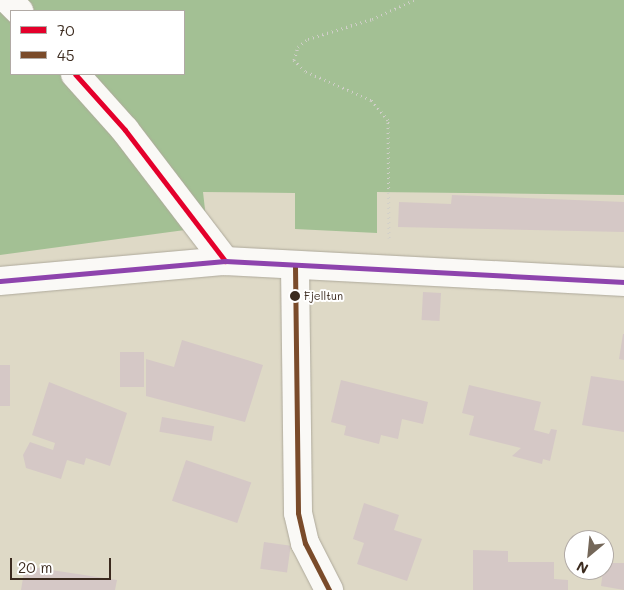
<!DOCTYPE html>
<style>
body{margin:0}
#map{position:relative;width:624px;height:590px;overflow:hidden;background:#ded9c6;font-family:Mali,sans-serif}
div>[style]{position:absolute}
[style*='--x']{left:calc(var(--x)*1px);top:calc(var(--y)*1px);width:calc(var(--w)*1px);rotate:calc(var(--a)*1deg)}
.forest>*{inset:0;background:#a3c094}
.building>*{inset:0;background:#d5c8c6;transform-origin:0 0}
.path>*{height:3px;margin-top:-1.5px;transform-origin:0;background:repeating-linear-gradient(90deg,#d0cec9 0 1px,transparent 0 5px)}
.roads{filter:drop-shadow(0 0 1px #aea99b) drop-shadow(0 0 1px #aea99b)}
.minor>*{height:28px;margin:-14px;padding:0 14px;transform-origin:14px;border-radius:14px;background:#faf9f6}
.bus-1>*{height:5px;margin:-2.5px;padding:0 2.5px;transform-origin:2.5px;border-radius:2.5px;background:#e4002b}
.bus-2>*{height:5px;margin:-2.5px;padding:0 2.5px;transform-origin:2.5px;border-radius:2.5px;background:#7a4b2a}
.bus-3>*{height:5px;margin:-2.5px;padding:0 2.5px;transform-origin:2.5px;border-radius:2.5px;background:#8e44ad}
.dots>*{width:14px;height:14px;translate:-50% -50%;box-sizing:border-box;border:2px solid #fff;border-radius:50%}
span{translate:-50% -50%;white-space:nowrap;text-align:center;line-height:1.15;-webkit-text-stroke:4px #fff;paint-order:stroke}
.bus-label{font-size:11px;color:#3b2a1e}
.left{translate:0 -50%;text-align:left}
.legend{position:absolute;left:10px;top:10px;width:175px;height:65px;box-sizing:border-box;background:#fff;border:1px solid #b1aaa5;margin:0;padding:6px 9px;list-style:none;font-size:15px;color:#3b2a1e}
.legend li{display:flex;align-items:center;gap:10px;height:25px}
.legend b{width:25px;border:1px solid #b1aaa5}
.north{position:absolute;left:564px;top:530px;width:50px;height:50px;box-sizing:border-box;background:#fff;border:1px solid #b1aaa5;border-radius:50%;rotate:208deg;font-size:14px;font-weight:700;line-height:20px;text-align:center;color:#3b2a1e}
.north::after{content:'';display:block;margin:auto;width:18px;height:22px;background:#746759;clip-path:polygon(50% 0,100% 100%,50% 72%,0 100%)}
.scale{position:absolute;left:10px;top:558px;width:101px;height:22px;box-sizing:border-box;border:2px solid #3b2a1e;border-top:0;padding-left:6px;font-size:15px;line-height:18px;white-space:nowrap;color:#3b2a1e;-webkit-text-stroke:4px #fff;paint-order:stroke}
</style>
<div id="map">
<div class="forest">
<div style="clip-path:polygon(evenodd,0 0,624px 0,624px 195px,377px 192px,377px 233px,295px 229px,295px 193px,203px 192px,207px 227px,0 255px,0 0,11px 11px,184px 11px,184px 74px,11px 74px,11px 11px)"></div>
</div>
<div class="building">
<div style="clip-path:polygon(452px 195px,624px 202px,624px 232px,398px 227px,399px 202px,451px 204px)"></div>
<div style="left:423px;top:292px;width:18px;height:28px;rotate:3deg"></div>
<div style="clip-path:polygon(623px 334px,624px 334px,624px 360px,619px 359px)"></div>
<div style="clip-path:polygon(182px 340px,263px 365px,245px 422px,146px 396px,146px 359px,174px 367px)"></div>
<div style="left:120px;top:352px;width:24px;height:35px"></div>
<div style="left:0;top:365px;width:10px;height:41px"></div>
<div style="clip-path:polygon(591px 376px,624px 381px,624px 432px,582px 425px)"></div>
<div style="clip-path:polygon(341px 380px,428px 402px,423px 424px,402px 419px,398px 439px,381px 435px,379px 444px,344px 435px,346px 426px,331px 422px)"></div>
<div style="clip-path:polygon(49px 382px,127px 413px,110px 466px,86px 458px,84px 465px,67px 460px,61px 479px,26px 468px,23px 455px,30px 442px,53px 450px,55px 443px,32px 435px)"></div>
<div style="clip-path:polygon(469px 385px,541px 402px,534px 430px,549px 434px,551px 429px,557px 430px,550px 461px,543px 459px,542px 464px,512px 456px,521px 448px,469px 435px,474px 416px,462px 413px)"></div>
<div style="left:162px;top:417px;width:53px;height:15px;rotate:10deg"></div>
<div style="left:186px;top:460px;width:69px;height:43px;rotate:19deg"></div>
<div style="clip-path:polygon(364px 503px,399px 515px,394px 530px,422px 539px,407px 581px,357px 564px,364px 543px,353px 539px)"></div>
<div style="left:264px;top:542px;width:27px;height:27px;rotate:8deg"></div>
<div style="clip-path:polygon(473px 550px,508px 551px,508px 562px,554px 562px,554px 579px,568px 580px,568px 590px,473px 590px)"></div>
<div style="clip-path:polygon(604px 563px,624px 563px,624px 590px,601px 586px)"></div>
<div style="clip-path:polygon(25px 566px,117px 580px,115px 590px,21px 590px)"></div>
</div>
<div class="path">
<div style="--x:389;--y:238;--w:118;--a:-90.5"></div>
<div style="--x:388;--y:120;--w:26;--a:-130"></div>
<div style="--x:371;--y:100;--w:72;--a:-156.3"></div>
<div style="--x:305;--y:71;--w:16;--a:-135"></div>
<div style="--x:294;--y:60;--w:14;--a:-73"></div>
<div style="--x:298;--y:47;--w:13;--a:-39"></div>
<div style="--x:308;--y:39;--w:67;--a:-17.4"></div>
<div style="--x:372;--y:19;--w:46;--a:-24.3"></div>
</div>
<div class="roads">
<div class="minor">
<div style="--x:8;--y:0;--w:16;--a:45"></div>
<div style="--x:75;--y:74;--w:75;--a:48.2"></div>
<div style="--x:125;--y:130;--w:165;--a:52.6"></div>
<div style="--x:295;--y:266;--w:247;--a:89.3"></div>
<div style="--x:298;--y:513;--w:31;--a:77"></div>
<div style="--x:305;--y:543;--w:53;--a:62.9"></div>
<div style="--x:0;--y:281;--w:226;--a:-5.1"></div>
<div style="--x:225;--y:261;--w:400;--a:3"></div>
</div>
</div>
<div class="bus-1">
<div style="--x:75;--y:74;--w:75;--a:48.2"></div>
<div style="--x:125;--y:130;--w:165;--a:52.6"></div>
</div>
<div class="bus-2">
<div style="--x:295;--y:266;--w:247;--a:89.3"></div>
<div style="--x:298;--y:513;--w:31;--a:77"></div>
<div style="--x:305;--y:543;--w:53;--a:62.9"></div>
</div>
<div class="bus-3">
<div style="--x:0;--y:281;--w:226;--a:-5.1"></div>
<div style="--x:225;--y:261;--w:400;--a:3"></div>
</div>
<div class="dots">
<div style="left:295px;top:296px;background:#3b2a1e"></div>
</div>
<div class="bus-label">
<span class="left" style="left:304px;top:296px">Fjelltun</span>
</div>
<ul class="legend">
<li><b style="height:6px;background:#e4002b"></b>70</li>
<li><b style="height:6px;background:#7a4b2a"></b>45</li>
</ul>
<div class="north">N</div>
<div class="scale">20 m</div>
</div>
